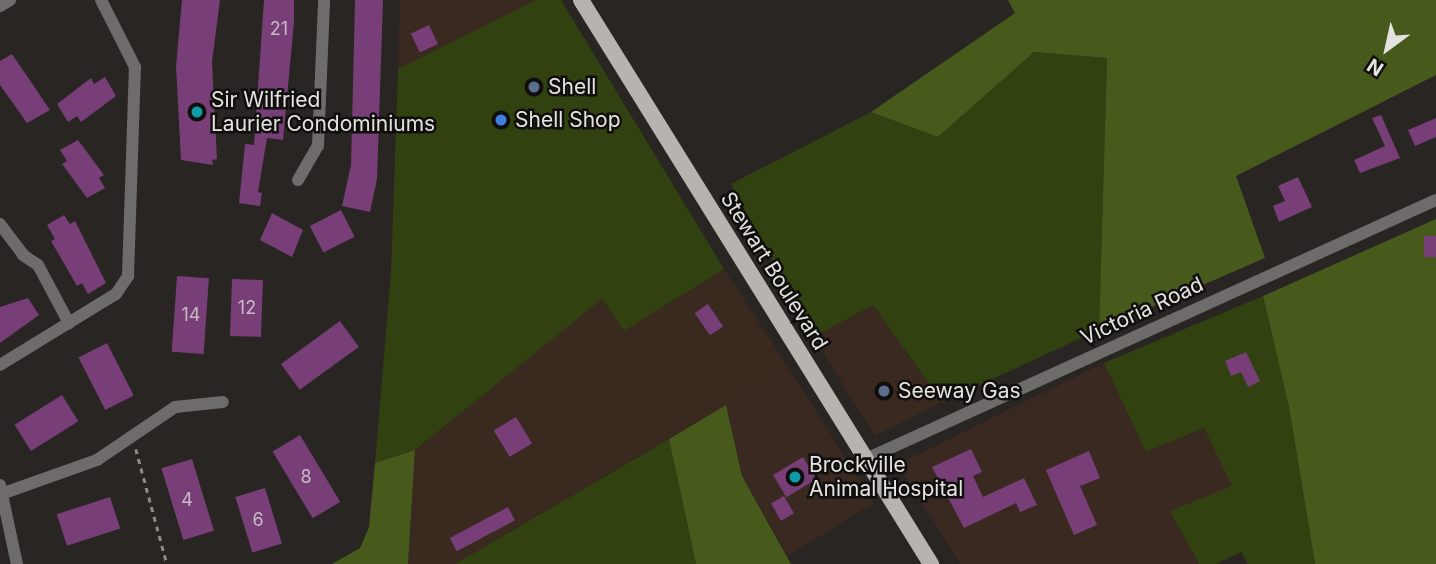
<!DOCTYPE html>
<style>
body{margin:0}
#map{position:relative;width:1436px;height:564px;overflow:hidden;background:#282522;font-family:Inter,sans-serif}
div>[style]{position:absolute}
[style*='--x']{left:calc(var(--x)*1px);top:calc(var(--y)*1px);width:calc(var(--w)*1px);rotate:calc(var(--a)*1deg)}
.commercial>*{inset:0;background:#3a2920}
.industrial>*{inset:0;background:#39291f}
.green>*{inset:0;background:#324110}
.forest>*{inset:0;background:#475a1c}
.building>*{inset:0;background:#783e77;transform-origin:0 0}
.path>*{height:2.5px;margin-top:-1.25px;transform-origin:0;background:repeating-linear-gradient(90deg,#8d8b88 0 5px,transparent 0 10px)}
.minor>*{height:12px;margin:-6px;padding:0 6px;transform-origin:6px;border-radius:6px;background:#6e6c6b}
.major>*{height:16px;margin:-8px;padding:0 8px;transform-origin:8px;border-radius:8px;background:#b7b4b0}
.dots>*{width:19px;height:19px;translate:-50% -50%;box-sizing:border-box;border:4px solid #100f0d;border-radius:50%}
span{translate:-50% -50%;white-space:nowrap;text-align:center;line-height:1.15;-webkit-text-stroke:5px #100f0d;paint-order:stroke}
.number-label{font-size:18px;color:#c9bac6}
.number-label span{-webkit-text-stroke-width:0}
.poi-label{font-size:21px;color:#e4e3e0}
.left{translate:0 -50%;text-align:left}
.street-label{font-size:21px;color:#e4e3e0}
.north{position:absolute;left:1352px;top:14px;width:70px;height:70px;-webkit-text-stroke:5px #100f0d;paint-order:stroke;rotate:213deg;font-size:19px;font-weight:700;line-height:28px;text-align:center;color:#e4e3e0}
.north::after{content:'';display:block;margin:auto;width:24px;height:32px;background:#e4e3e0;clip-path:polygon(50% 0,100% 100%,50% 72%,0 100%)}
</style>
<div id="map">
<div class="commercial">
<div style="clip-path:polygon(400px 0,536px 0,398px 69px)"></div>
<div style="clip-path:polygon(873px 305px,942px 402px,875px 436px,813px 337px)"></div>
<div style="clip-path:polygon(1104px 363px,1146px 452px,1204px 428px,1233px 486px,1170px 511px,1199px 564px,960px 564px,898px 464px)"></div>
<div style="clip-path:polygon(789px 368px,874px 503px,788px 556px,742px 476px,726px 405px)"></div>
</div>
<div class="industrial">
<div style="clip-path:polygon(724px 269px,789px 368px,455px 564px,408px 564px,415px 450px,602px 299px,624px 331px)"></div>
</div>
<div class="green">
<div style="clip-path:polygon(536px 0,561px 0,724px 269px,624px 331px,602px 299px,415px 450px,375px 463px,391px 272px,398px 69px)"></div>
<div style="clip-path:polygon(1034px 52px,1107px 58px,1099px 330px,942px 402px,873px 305px,813px 337px,731px 184px,871px 112px,938px 137px)"></div>
<div style="clip-path:polygon(1263px 296px,1289px 407px,1315px 564px,1248px 564px,1241px 552px,1216px 564px,1199px 564px,1170px 511px,1232px 486px,1204px 428px,1146px 452px,1104px 363px)"></div>
<div style="clip-path:polygon(669px 439px,696px 564px,455px 564px)"></div>
</div>
<div class="forest">
<div style="clip-path:polygon(1008px 0,1436px 0,1436px 75px,1236px 176px,1265px 258px,1099px 330px,1107px 58px,1034px 52px,938px 137px,871px 112px,1015px 13px)"></div>
<div style="clip-path:polygon(1436px 219px,1436px 564px,1315px 564px,1289px 407px,1263px 296px)"></div>
<div style="clip-path:polygon(726px 405px,742px 476px,791px 564px,696px 564px,669px 439px)"></div>
<div style="clip-path:polygon(415px 450px,408px 564px,332px 564px,360px 548px,369px 527px,375px 463px)"></div>
</div>
<div class="building">
<div style="clip-path:polygon(182px 0,220px 0,212px 62px,217px 159px,212px 160px,213px 165px,181px 160px,176px 66px)"></div>
<div style="clip-path:polygon(264px 0,294px 0,294px 22px,283px 140px,267px 138px,258px 192px,262px 193px,260px 206px,239px 203px,245px 144px,254px 145px)"></div>
<div style="clip-path:polygon(355px 0,383px 0,377px 179px,370px 212px,342px 206px,351px 165px)"></div>
<div style="left:429px;top:25px;width:21px;height:20px;rotate:65deg"></div>
<div style="clip-path:polygon(12px 54px,50px 110px,27px 123px,0 85px,0 61px)"></div>
<div style="clip-path:polygon(105px 77px,116px 96px,81px 122px,77px 116px,68px 122px,57px 104px,91px 78px,94px 84px)"></div>
<div style="clip-path:polygon(1381px 115px,1400px 158px,1360px 173px,1354px 160px,1385px 146px,1372px 118px)"></div>
<div style="clip-path:polygon(1436px 118px,1436px 137px,1415px 146px,1408px 130px)"></div>
<div style="clip-path:polygon(78px 140px,104px 175px,99px 178px,105px 188px,87px 198px,62px 164px,67px 161px,60px 150px)"></div>
<div style="clip-path:polygon(1298px 177px,1312px 207px,1279px 222px,1273px 206px,1285px 201px,1278px 186px)"></div>
<div style="left:341px;top:210px;width:30px;height:35px;rotate:63deg"></div>
<div style="clip-path:polygon(272px 213px,303px 230px,292px 257px,260px 240px)"></div>
<div style="clip-path:polygon(64px 215px,70px 224px,75px 221px,106px 283px,88px 294px,82px 283px,77px 286px,51px 241px,55px 239px,47px 225px)"></div>
<div style="left:1436px;top:236px;width:21px;height:12px;rotate:90deg"></div>
<div style="left:177px;top:276px;width:32px;height:76px;rotate:4deg"></div>
<div style="left:232px;top:279px;width:31px;height:57px;rotate:2deg"></div>
<div style="clip-path:polygon(28px 298px,39px 315px,0 343px,0 307px)"></div>
<div style="left:708px;top:304px;width:27px;height:16px;rotate:56deg"></div>
<div style="left:340px;top:321px;width:32px;height:73px;rotate:54deg"></div>
<div style="left:107px;top:343px;width:59px;height:32px;rotate:63deg"></div>
<div style="clip-path:polygon(1246px 352px,1260px 381px,1248px 387px,1241px 372px,1231px 376px,1225px 361px)"></div>
<div style="left:62px;top:395px;width:31px;height:56px;rotate:58deg"></div>
<div style="left:516px;top:417px;width:31px;height:26px;rotate:59deg"></div>
<div style="left:300px;top:435px;width:78px;height:32px;rotate:59deg"></div>
<div style="clip-path:polygon(971px 449px,982px 472px,973px 476px,983px 497px,1024px 478px,1037px 505px,1020px 512px,1016px 503px,964px 528px,932px 467px)"></div>
<div style="clip-path:polygon(1089px 451px,1100px 478px,1080px 486px,1097px 525px,1074px 535px,1046px 470px)"></div>
<div style="left:803px;top:457px;width:26px;height:35px;rotate:59deg"></div>
<div style="left:192px;top:459px;width:75px;height:32px;rotate:73deg"></div>
<div style="left:265px;top:488px;width:58px;height:31px;rotate:73deg"></div>
<div style="left:784px;top:496px;width:20px;height:15px;rotate:60deg"></div>
<div style="left:110px;top:497px;width:33px;height:56px;rotate:72deg"></div>
<div style="left:508px;top:507px;width:15px;height:66px;rotate:62deg"></div>
</div>
<div class="path">
<div style="--x:136;--y:449;--w:119;--a:74.9"></div>
</div>
<div class="minor">
<div style="--x:0;--y:6;--w:12;--a:-31"></div>
<div style="--x:298;--y:180;--w:39;--a:-60"></div>
<div style="--x:318;--y:146;--w:146;--a:-87.6"></div>
<div style="--x:0;--y:224;--w:39;--a:53"></div>
<div style="--x:23;--y:255;--w:18;--a:34"></div>
<div style="--x:38;--y:265;--w:66;--a:61.9"></div>
<div style="--x:0;--y:365;--w:136;--a:-31.5"></div>
<div style="--x:116;--y:294;--w:22;--a:-56"></div>
<div style="--x:128;--y:276;--w:209;--a:-88.1"></div>
<div style="--x:135;--y:67;--w:75;--a:-116.9"></div>
<div style="--x:866;--y:459;--w:626;--a:-24.44"></div>
<div style="--x:0;--y:485;--w:81;--a:77.9"></div>
<div style="--x:4;--y:493;--w:99;--a:-19.5"></div>
<div style="--x:97;--y:460;--w:94;--a:-34.2"></div>
<div style="--x:175;--y:407;--w:48;--a:-5.9"></div>
</div>
<div class="major">
<div style="--x:581;--y:0;--w:664;--a:58.18"></div>
</div>
<div class="dots">
<div style="left:534px;top:87px;background:#5c6f8a"></div>
<div style="left:197px;top:112px;background:#0f9aa8"></div>
<div style="left:501px;top:120px;background:#3f7fe0"></div>
<div style="left:884px;top:391px;background:#5c6f8a"></div>
<div style="left:795px;top:477px;background:#0f9aa8"></div>
</div>
<div class="number-label">
<span style="left:279px;top:29px">21</span>
<span style="left:247px;top:308px">12</span>
<span style="left:191px;top:315px">14</span>
<span style="left:306px;top:477px">8</span>
<span style="left:187px;top:500px">4</span>
<span style="left:258px;top:520px">6</span>
</div>
<div class="poi-label">
<span class="left" style="left:548px;top:87px">Shell</span>
<span class="left" style="left:211px;top:112px">Sir Wilfried<br>Laurier Condominiums</span>
<span class="left" style="left:515px;top:120px">Shell Shop</span>
<span class="left" style="left:898px;top:391px">Seeway Gas</span>
<span class="left" style="left:809px;top:477px">Brockville<br>Animal Hospital</span>
</div>
<div class="street-label">
<span style="left:774px;top:271px;rotate:58deg">Stewart Boulevard</span>
<span style="left:1142px;top:311px;rotate:-25deg">Victoria Road</span>
</div>
<div class="north">N</div>
</div>
